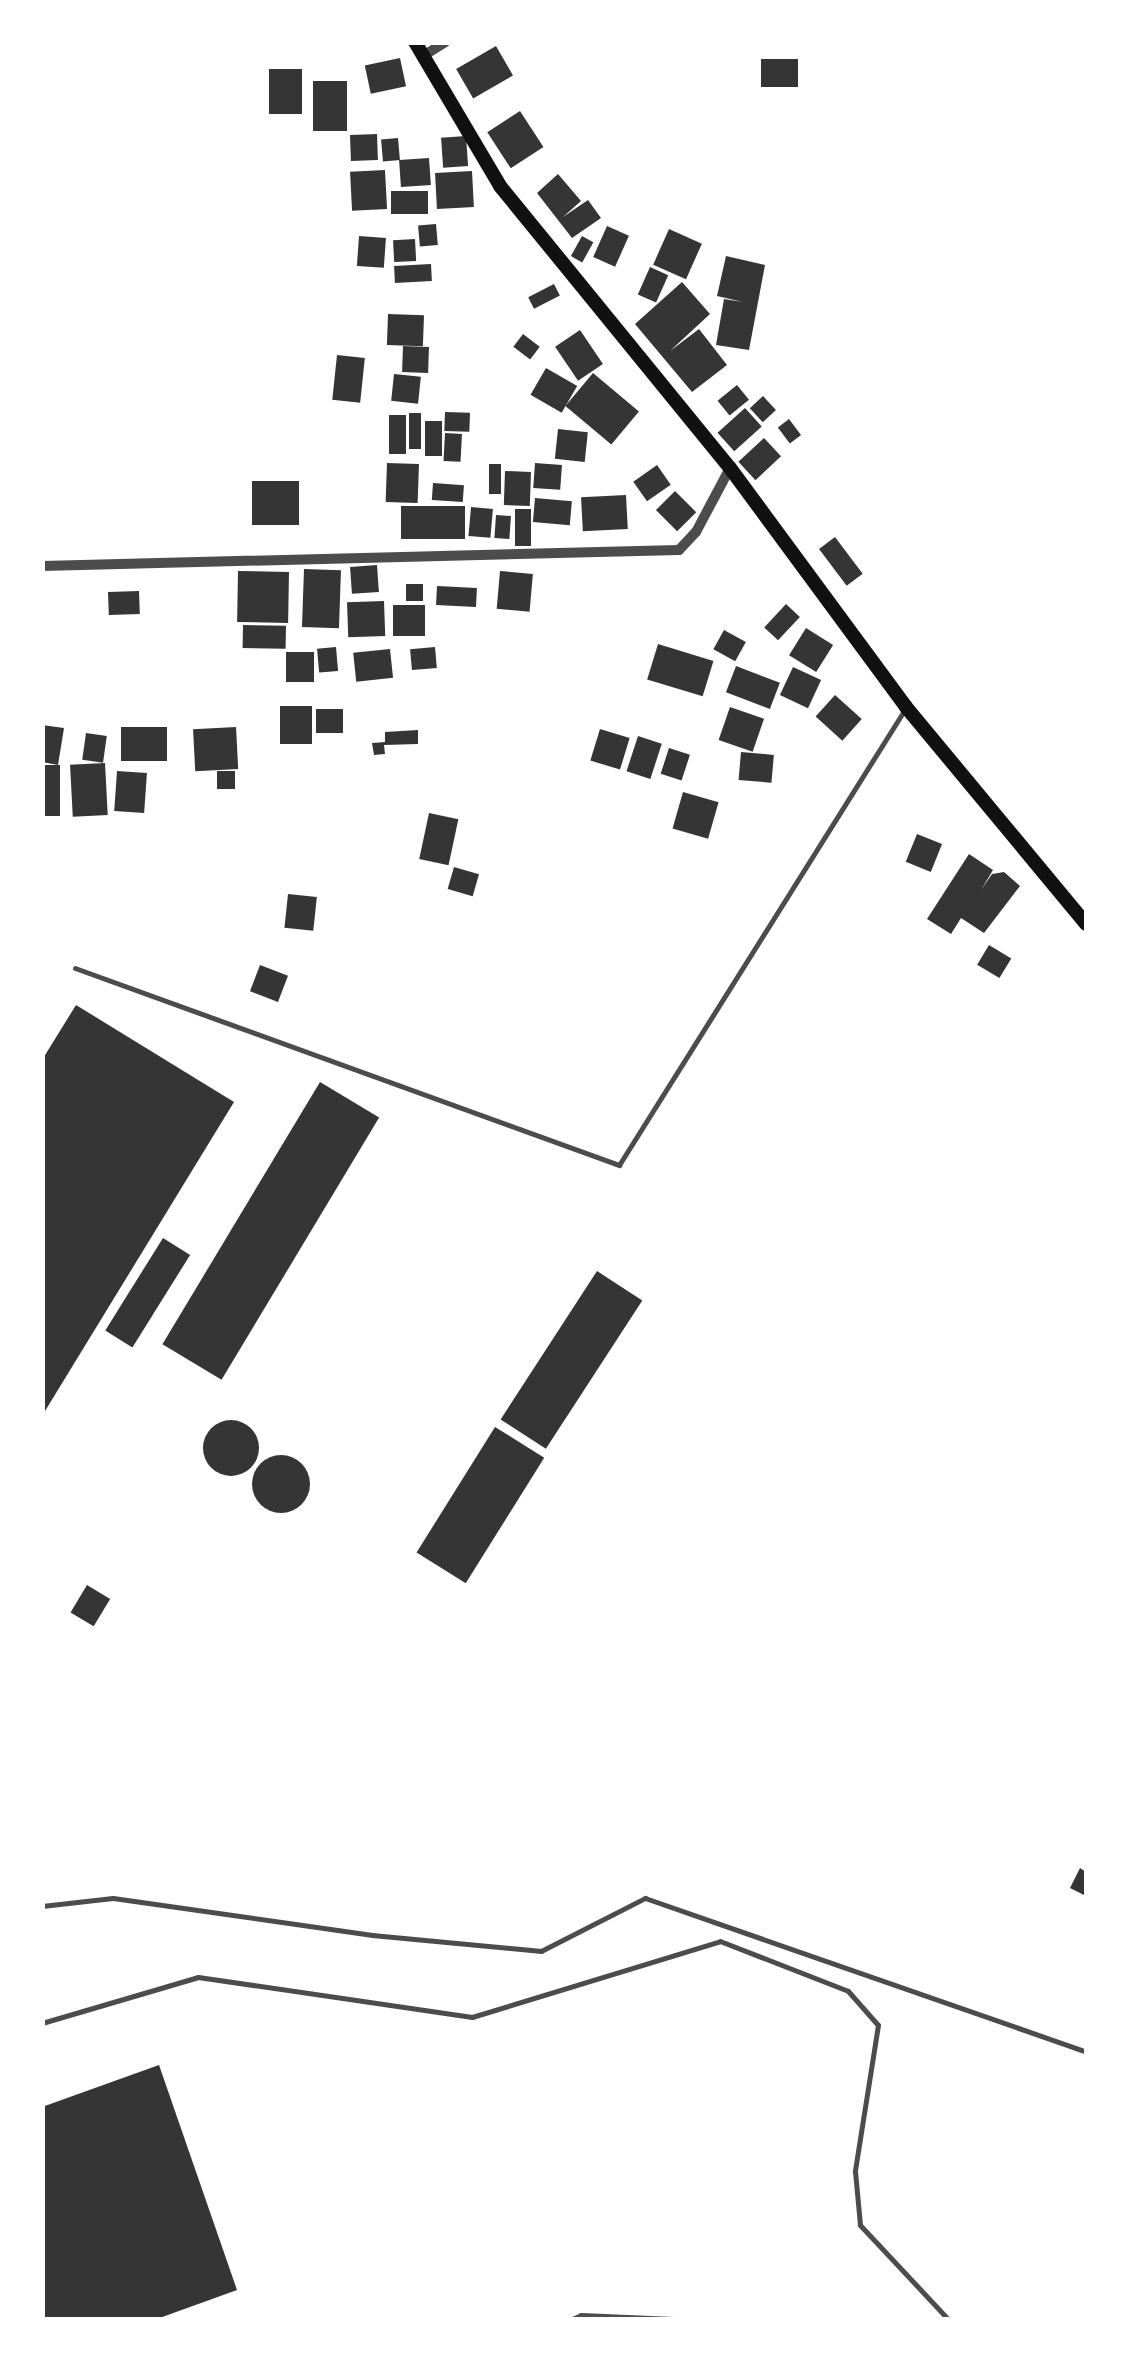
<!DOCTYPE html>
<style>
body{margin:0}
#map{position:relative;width:1129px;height:2362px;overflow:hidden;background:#fff;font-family:"Sofia Sans Condensed",sans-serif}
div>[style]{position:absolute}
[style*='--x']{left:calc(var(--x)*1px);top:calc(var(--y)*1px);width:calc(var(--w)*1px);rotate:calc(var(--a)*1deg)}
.building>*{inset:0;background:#353535;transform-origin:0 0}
.round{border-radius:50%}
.service>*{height:5px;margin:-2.5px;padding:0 2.5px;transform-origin:2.5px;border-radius:2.5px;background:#4c4c4c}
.minor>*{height:10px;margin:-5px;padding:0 5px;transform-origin:5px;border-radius:5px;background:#4c4c4c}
.secondary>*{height:14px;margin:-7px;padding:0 7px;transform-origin:7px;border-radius:7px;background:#111}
span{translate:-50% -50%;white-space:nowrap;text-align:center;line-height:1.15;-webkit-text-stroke:10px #fff;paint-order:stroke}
.frame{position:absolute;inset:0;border:45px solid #fff;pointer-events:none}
</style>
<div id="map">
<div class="building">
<div style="left:496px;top:46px;width:34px;height:46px;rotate:60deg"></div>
<div style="left:400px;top:58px;width:29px;height:36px;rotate:78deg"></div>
<div style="left:761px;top:59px;width:37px;height:28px"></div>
<div style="left:269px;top:69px;width:33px;height:45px"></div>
<div style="left:347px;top:81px;width:50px;height:34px;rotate:90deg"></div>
<div style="left:520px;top:111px;width:43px;height:39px;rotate:57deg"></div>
<div style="left:377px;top:134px;width:26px;height:27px;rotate:88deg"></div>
<div style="left:466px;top:136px;width:30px;height:25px;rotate:86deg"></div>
<div style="left:398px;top:138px;width:22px;height:17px;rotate:85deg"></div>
<div style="left:429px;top:158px;width:27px;height:30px;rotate:86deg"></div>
<div style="left:385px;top:170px;width:39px;height:35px;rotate:87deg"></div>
<div style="left:472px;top:171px;width:36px;height:37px;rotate:87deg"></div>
<div style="clip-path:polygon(558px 174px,581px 201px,563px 217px,588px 200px,601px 218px,572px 238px,537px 193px)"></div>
<div style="left:428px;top:191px;width:23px;height:37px;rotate:90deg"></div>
<div style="left:436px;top:224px;width:21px;height:18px;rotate:85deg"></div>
<div style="left:607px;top:226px;width:24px;height:34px;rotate:24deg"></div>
<div style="left:669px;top:229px;width:36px;height:39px;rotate:24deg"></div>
<div style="left:359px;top:236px;width:27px;height:30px;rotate:4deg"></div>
<div style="left:582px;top:236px;width:13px;height:23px;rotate:29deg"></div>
<div style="left:415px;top:239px;width:22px;height:22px;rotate:87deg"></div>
<div style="clip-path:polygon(726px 256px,765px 265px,749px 350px,716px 345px,724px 299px,743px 302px,717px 296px)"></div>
<div style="left:431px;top:264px;width:17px;height:37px;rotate:87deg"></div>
<div style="left:650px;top:267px;width:20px;height:30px;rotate:24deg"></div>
<div style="clip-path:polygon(682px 282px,710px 314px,670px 351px,699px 329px,727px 365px,692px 392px,635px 324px)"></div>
<div style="left:554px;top:284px;width:13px;height:29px;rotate:63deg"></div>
<div style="left:388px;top:314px;width:36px;height:31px;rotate:2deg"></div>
<div style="left:580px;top:330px;width:41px;height:30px;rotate:56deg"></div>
<div style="left:523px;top:334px;width:21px;height:16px;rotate:37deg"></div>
<div style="left:403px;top:346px;width:26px;height:26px;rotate:2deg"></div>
<div style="left:337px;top:355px;width:28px;height:45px;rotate:6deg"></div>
<div style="left:546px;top:368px;width:36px;height:31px;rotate:30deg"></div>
<div style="left:593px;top:373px;width:60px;height:43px;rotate:40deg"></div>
<div style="left:394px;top:374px;width:27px;height:27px;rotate:6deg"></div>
<div style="left:737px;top:385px;width:19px;height:25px;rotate:51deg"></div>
<div style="left:763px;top:396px;width:19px;height:18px;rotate:47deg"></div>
<div style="left:745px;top:408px;width:25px;height:37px;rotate:48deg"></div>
<div style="left:445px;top:412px;width:25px;height:19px;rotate:2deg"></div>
<div style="left:409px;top:413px;width:12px;height:36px"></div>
<div style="left:389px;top:415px;width:17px;height:39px"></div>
<div style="left:789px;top:419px;width:20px;height:14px;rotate:53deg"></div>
<div style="left:425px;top:421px;width:17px;height:35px"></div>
<div style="left:558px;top:429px;width:30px;height:30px;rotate:6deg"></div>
<div style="left:445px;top:433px;width:17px;height:28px;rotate:3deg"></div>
<div style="left:764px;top:438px;width:25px;height:35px;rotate:47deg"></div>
<div style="left:387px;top:463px;width:32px;height:39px;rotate:2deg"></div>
<div style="left:535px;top:463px;width:27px;height:25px;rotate:4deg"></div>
<div style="left:489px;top:464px;width:12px;height:30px"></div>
<div style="left:657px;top:465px;width:24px;height:29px;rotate:55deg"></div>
<div style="left:505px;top:471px;width:26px;height:34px;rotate:2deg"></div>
<div style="left:252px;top:481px;width:47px;height:44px"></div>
<div style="left:433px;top:483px;width:31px;height:17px;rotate:4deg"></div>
<div style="left:675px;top:491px;width:30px;height:27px;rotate:45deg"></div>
<div style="left:626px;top:495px;width:34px;height:45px;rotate:87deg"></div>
<div style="left:535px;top:498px;width:37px;height:24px;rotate:5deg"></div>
<div style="left:465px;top:506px;width:33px;height:64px;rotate:90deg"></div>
<div style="left:471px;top:507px;width:22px;height:29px;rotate:5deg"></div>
<div style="left:515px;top:509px;width:16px;height:37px"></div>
<div style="left:496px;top:515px;width:15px;height:23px;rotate:4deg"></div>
<div style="left:835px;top:537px;width:46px;height:20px;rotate:53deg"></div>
<div style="left:377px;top:565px;width:27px;height:27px;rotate:86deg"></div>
<div style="left:304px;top:569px;width:37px;height:58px;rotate:2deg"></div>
<div style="left:238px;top:571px;width:51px;height:51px;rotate:1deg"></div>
<div style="left:500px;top:571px;width:33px;height:38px;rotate:5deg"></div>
<div style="left:406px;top:584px;width:17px;height:17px"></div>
<div style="left:437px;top:586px;width:40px;height:19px;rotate:3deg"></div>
<div style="left:139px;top:591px;width:23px;height:31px;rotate:88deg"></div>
<div style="left:384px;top:601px;width:35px;height:37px;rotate:88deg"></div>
<div style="left:786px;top:604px;width:19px;height:32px;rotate:43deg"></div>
<div style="left:393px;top:605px;width:32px;height:31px"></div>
<div style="left:243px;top:625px;width:43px;height:23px;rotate:1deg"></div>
<div style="left:806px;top:628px;width:32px;height:32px;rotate:32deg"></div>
<div style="left:724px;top:630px;width:25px;height:22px;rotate:29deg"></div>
<div style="left:658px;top:644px;width:58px;height:37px;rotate:17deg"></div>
<div style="left:336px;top:647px;width:24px;height:19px;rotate:85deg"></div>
<div style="left:435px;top:647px;width:21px;height:25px;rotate:85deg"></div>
<div style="left:390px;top:649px;width:29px;height:37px;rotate:84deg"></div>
<div style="left:286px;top:652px;width:28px;height:30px"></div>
<div style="left:736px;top:666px;width:47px;height:28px;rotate:21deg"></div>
<div style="left:793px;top:667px;width:31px;height:31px;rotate:25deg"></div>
<div style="left:835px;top:695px;width:36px;height:29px;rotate:42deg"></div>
<div style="left:280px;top:706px;width:32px;height:38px"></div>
<div style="left:730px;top:707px;width:36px;height:35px;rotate:19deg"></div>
<div style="left:316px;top:709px;width:27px;height:24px"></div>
<div style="clip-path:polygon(42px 725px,64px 728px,58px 765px,42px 762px)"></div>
<div style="left:121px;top:727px;width:46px;height:34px"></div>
<div style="left:236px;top:727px;width:42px;height:43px;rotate:87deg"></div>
<div style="left:600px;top:729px;width:31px;height:33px;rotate:17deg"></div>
<div style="clip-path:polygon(418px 730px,418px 744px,384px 745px,385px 754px,374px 755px,372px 743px,385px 742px,385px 732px)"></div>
<div style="left:86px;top:733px;width:21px;height:27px;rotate:8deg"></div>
<div style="left:638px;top:736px;width:25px;height:37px;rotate:18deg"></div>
<div style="left:669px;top:748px;width:22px;height:27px;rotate:18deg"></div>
<div style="left:741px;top:752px;width:33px;height:28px;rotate:5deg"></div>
<div style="left:105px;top:763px;width:52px;height:35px;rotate:87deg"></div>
<div style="left:42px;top:765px;width:18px;height:51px"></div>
<div style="left:117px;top:771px;width:30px;height:40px;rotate:4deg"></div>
<div style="left:217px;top:771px;width:18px;height:18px"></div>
<div style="left:683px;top:792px;width:37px;height:38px;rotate:16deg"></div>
<div style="left:429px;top:813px;width:30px;height:47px;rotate:12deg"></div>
<div style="left:917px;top:834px;width:27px;height:30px;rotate:22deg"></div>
<div style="clip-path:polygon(969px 854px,993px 870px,981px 890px,992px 874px,1004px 872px,1020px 886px,984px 933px,961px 918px,951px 934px,927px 919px)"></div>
<div style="left:454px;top:867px;width:26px;height:23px;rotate:16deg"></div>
<div style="left:288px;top:894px;width:29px;height:34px;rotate:6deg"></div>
<div style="left:989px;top:945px;width:26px;height:23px;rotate:31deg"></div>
<div style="left:260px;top:965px;width:30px;height:28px;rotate:21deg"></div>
<div style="clip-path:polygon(76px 1005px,234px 1102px,42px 1416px,42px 1060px)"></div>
<div style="left:320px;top:1082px;width:69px;height:306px;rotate:31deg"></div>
<div style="left:163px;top:1238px;width:32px;height:109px;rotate:32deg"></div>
<div style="left:597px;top:1271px;width:54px;height:177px;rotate:33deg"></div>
<div class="round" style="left:203px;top:1420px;width:56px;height:56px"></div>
<div style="left:495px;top:1427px;width:58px;height:148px;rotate:32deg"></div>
<div class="round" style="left:252px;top:1455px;width:58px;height:58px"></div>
<div style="left:87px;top:1585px;width:27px;height:32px;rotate:31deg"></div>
<div style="clip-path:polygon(1080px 1868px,1086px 1872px,1086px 1896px,1070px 1888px)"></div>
<div style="clip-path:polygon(159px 2065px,237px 2290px,154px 2320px,42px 2320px,42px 2107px)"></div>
</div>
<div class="service">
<div style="--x:75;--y:968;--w:579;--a:19.91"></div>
<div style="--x:619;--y:1165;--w:538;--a:-57.9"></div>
<div style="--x:42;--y:1906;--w:71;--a:-6.4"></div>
<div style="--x:113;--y:1898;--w:262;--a:8.1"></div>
<div style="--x:372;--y:1935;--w:170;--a:5.4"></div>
<div style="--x:541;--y:1951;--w:117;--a:-27"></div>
<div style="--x:645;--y:1898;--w:467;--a:19.2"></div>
<div style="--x:42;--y:2023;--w:163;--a:-16.4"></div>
<div style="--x:198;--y:1977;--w:277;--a:8.3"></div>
<div style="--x:472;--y:2017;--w:259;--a:-17"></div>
<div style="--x:720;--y:1941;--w:137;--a:21.3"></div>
<div style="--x:848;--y:1991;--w:45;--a:48.6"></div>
<div style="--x:878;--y:2025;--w:148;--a:99"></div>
<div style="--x:855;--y:2171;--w:54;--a:84.7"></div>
<div style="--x:860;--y:2225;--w:130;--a:46.9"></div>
<div style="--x:570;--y:2320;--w:12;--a:-24"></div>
<div style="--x:581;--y:2315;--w:116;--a:2.5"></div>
</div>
<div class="minor">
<div style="--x:423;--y:56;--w:26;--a:-32"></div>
<div style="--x:42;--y:566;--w:637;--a:-1.44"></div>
<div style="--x:679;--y:550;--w:25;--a:-47"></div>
<div style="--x:696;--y:532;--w:72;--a:-62"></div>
</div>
<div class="secondary">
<div style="--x:415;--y:42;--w:167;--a:59.4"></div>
<div style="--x:500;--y:186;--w:364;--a:50.8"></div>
<div style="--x:730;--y:468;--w:297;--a:53.6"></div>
<div style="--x:906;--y:707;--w:282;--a:50.3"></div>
</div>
<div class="frame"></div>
</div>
